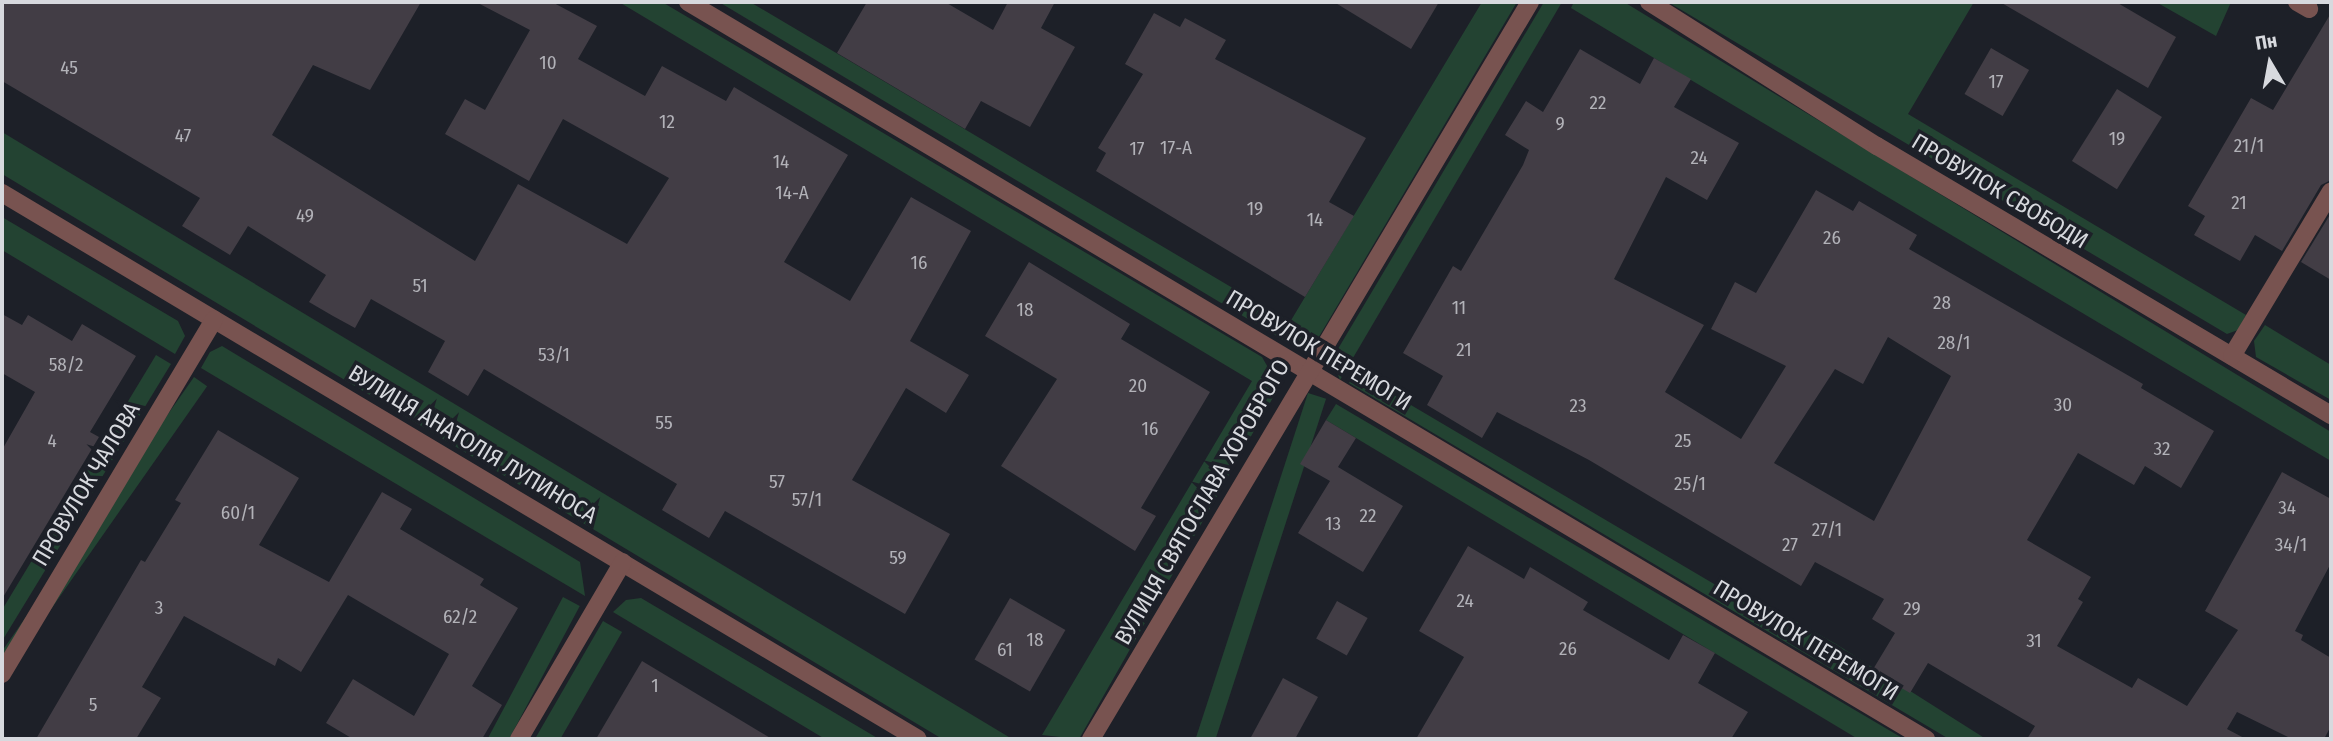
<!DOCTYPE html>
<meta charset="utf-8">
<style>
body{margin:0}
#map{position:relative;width:2333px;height:741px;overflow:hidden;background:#1d2028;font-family:"Fira Sans Condensed",sans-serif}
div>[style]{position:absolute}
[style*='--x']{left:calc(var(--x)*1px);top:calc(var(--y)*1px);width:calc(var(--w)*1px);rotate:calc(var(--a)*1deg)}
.green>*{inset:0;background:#234332;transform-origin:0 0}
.building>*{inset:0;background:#423d45;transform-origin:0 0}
.minor>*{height:18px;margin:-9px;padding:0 9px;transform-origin:9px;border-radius:9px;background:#785350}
span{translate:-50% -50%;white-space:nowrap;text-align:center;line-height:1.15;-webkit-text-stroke:7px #1d2028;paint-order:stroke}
.number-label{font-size:19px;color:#b2b2b8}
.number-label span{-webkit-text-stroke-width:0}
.street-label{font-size:23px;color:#d7d9de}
.frame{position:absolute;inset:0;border:4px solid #d7d9de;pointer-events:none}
.north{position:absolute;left:2235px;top:28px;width:70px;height:70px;-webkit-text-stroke:5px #1d2028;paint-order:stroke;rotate:350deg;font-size:19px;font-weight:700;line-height:28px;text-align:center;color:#d7d9de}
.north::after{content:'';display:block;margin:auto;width:24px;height:32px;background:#d7d9de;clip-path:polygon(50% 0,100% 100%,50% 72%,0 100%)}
</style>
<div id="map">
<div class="green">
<div style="clip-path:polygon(619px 2px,662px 2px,1262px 357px,1274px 378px,1275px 394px,1079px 739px,1042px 735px,1252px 381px)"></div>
<div style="clip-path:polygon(719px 2px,750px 2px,1290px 322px,1482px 2px,1517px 2px,1317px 340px,1302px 345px,1283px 340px)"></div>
<div style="clip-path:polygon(1544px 2px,1562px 2px,1340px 380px,1332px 359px)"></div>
<div style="clip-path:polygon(1574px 2px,1624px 2px,2331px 432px,2331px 461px,1654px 58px,1571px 8px)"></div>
<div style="clip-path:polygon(1668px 2px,1974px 2px,1908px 114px,2246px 315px,2238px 330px,2227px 334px)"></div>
<div style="clip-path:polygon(2156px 2px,2231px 2px,2216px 36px)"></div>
<div style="left:2px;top:132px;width:1190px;height:36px;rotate:31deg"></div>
<div style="clip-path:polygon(2px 217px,178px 321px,185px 336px,175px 354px,2px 250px)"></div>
<div style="clip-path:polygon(2265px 325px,2331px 365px,2331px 400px,2256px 357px,2254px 341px)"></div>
<div style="clip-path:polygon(222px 346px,580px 562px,585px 596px,201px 368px,210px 352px)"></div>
<div style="clip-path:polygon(156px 355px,171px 364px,2px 641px,2px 610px)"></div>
<div style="clip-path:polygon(1355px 372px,1748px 604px,1752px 597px,1836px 644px,1986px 739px,1949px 739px,1349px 383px)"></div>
<div style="left:194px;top:377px;width:16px;height:374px;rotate:35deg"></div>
<div style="left:1308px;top:393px;width:19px;height:403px;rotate:18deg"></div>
<div style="clip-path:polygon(1336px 404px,1904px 739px,1858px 739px,1326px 420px)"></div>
<div style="left:563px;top:597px;width:19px;height:165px;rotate:28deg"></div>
<div style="clip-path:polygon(641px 598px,879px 739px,825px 739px,613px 612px,626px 600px)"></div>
<div style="left:603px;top:621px;width:22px;height:137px;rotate:30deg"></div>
</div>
<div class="building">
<div style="clip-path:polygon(2px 2px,421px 2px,370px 90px,313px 65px,272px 135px,475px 261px,518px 184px,627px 244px,669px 178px,563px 119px,529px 181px,445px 134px,465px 99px,485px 110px,530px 30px,476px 2px,552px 2px,597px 26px,578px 59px,645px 96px,662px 66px,726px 101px,734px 87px,848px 155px,784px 262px,850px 301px,911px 197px,971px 231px,910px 341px,969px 375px,946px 413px,906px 388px,852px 480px,950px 534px,905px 614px,725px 511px,709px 538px,687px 525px,662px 510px,677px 484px,484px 369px,468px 396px,428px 372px,445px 341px,371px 299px,355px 328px,333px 316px,309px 302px,326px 275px,248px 226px,230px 255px,182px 226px,200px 198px,2px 81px)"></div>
<div style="clip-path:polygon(867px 2px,945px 2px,993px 30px,1008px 2px,1055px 2px,1041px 28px,1075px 47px,1030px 127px,981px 101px,965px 129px,837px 53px)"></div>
<div style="clip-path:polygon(1334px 2px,1439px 2px,1411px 49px)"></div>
<div style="clip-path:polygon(2000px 2px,2116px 2px,2176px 37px,2148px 88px)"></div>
<div style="clip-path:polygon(1154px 13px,1180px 27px,1185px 18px,1226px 40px,1215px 59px,1366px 138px,1329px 202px,1354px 216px,1305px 297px,1096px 171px,1106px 153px,1098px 148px,1143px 74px,1125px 64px)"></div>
<div style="clip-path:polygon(2331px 13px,2331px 180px,2321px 185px,2282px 251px,2255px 235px,2240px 261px,2194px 235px,2205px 216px,2188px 206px,2251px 98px,2273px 110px)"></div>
<div style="left:1991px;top:48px;width:44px;height:53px;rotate:30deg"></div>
<div style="clip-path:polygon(evenodd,1580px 49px,1640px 84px,1654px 58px,1691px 79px,1674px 107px,1739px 143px,1707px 200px,1666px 177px,1614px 279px,1704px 325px,1665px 392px,1741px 439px,1786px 366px,1711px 329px,1735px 282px,1756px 293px,1816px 190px,1853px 211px,1859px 201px,1917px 235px,1909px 249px,2143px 384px,2141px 388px,2214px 431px,2181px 488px,2145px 466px,2134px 485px,2078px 453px,2027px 540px,2091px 577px,2078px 599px,2083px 602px,2057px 646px,2132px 688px,2138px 678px,2187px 706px,2238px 630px,2205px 611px,2282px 472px,2331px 499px,2331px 563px,2295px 631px,2303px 635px,2301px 640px,2331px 658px,2331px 726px,2324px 739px,2292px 739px,2237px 712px,2227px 729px,2246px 739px,2027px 739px,2035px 726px,1928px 663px,1910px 693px,1872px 671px,1895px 633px,1872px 619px,1884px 599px,1815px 562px,1801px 586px,1589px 460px,1497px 412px,1482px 438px,1427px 405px,1443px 376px,1403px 353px,1453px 266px,1461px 271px,1523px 165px,1529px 150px,1505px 135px,1526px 101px,1543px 112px,1580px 49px,1888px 337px,1951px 376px,1874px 521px,1774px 463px,1835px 369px,1863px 384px,1888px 337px)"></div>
<div style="left:2117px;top:89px;width:53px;height:85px;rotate:32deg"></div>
<div style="clip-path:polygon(2331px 213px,2331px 280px,2301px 262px)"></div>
<div style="clip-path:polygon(1029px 262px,1130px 324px,1121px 339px,1210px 392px,1141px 508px,1156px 516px,1135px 551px,1001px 466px,1057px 379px,985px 336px)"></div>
<div style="clip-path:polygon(2px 314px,22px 325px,28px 315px,72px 341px,82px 324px,136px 356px,90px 432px,99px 437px,2px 599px,2px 450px,35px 392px,2px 373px)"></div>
<div style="clip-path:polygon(1326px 420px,1356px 438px,1338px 467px,1403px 506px,1363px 572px,1298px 533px,1330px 481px,1300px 464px)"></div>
<div style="clip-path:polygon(218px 430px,299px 478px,259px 545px,329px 582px,382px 492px,412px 509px,400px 529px,484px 579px,480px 585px,518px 608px,472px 686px,502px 705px,482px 739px,353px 739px,326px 723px,353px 679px,414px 716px,449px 654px,348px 595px,301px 672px,278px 658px,275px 666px,184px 616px,142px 687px,161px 698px,136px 739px,36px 739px,141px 560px,145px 562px,181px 503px,175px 500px)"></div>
<div style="clip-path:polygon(1468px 546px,1524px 579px,1530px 567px,1588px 602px,1583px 610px,1669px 660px,1683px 635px,1715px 653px,1698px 683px,1748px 712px,1731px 739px,1416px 739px,1464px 657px,1419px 631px)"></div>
<div style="left:1010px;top:598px;width:64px;height:71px;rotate:30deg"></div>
<div style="left:1337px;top:601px;width:35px;height:43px;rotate:29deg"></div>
<div style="clip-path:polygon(642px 661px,772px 739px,596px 739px)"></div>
<div style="clip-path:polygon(1283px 678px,1318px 697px,1295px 739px,1250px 739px)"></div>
</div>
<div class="minor">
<div style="--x:688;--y:2;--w:1441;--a:30.77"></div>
<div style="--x:1649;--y:2;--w:270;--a:32.3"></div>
<div style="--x:1877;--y:146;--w:528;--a:30.65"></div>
<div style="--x:2297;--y:2;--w:14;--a:30"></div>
<div style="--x:2;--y:193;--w:1066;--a:30.8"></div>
<div style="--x:2232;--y:356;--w:192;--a:-59"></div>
<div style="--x:2;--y:674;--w:413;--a:-59.1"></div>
<div style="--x:519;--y:739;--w:205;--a:-59.6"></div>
<div style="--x:1091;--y:739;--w:858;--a:-59.22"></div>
</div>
<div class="number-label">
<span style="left:548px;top:63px">10</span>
<span style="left:69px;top:68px">45</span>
<span style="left:1996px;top:82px">17</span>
<span style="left:1598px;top:103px">22</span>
<span style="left:667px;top:122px">12</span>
<span style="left:1560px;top:124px">9</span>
<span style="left:183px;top:136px">47</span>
<span style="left:2117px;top:139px">19</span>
<span style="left:2249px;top:146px">21/1</span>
<span style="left:1176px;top:148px">17-А</span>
<span style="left:1137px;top:149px">17</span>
<span style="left:1699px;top:158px">24</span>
<span style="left:781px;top:162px">14</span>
<span style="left:792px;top:193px">14-А</span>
<span style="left:2239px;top:203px">21</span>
<span style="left:1255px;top:209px">19</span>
<span style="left:305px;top:216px">49</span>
<span style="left:1315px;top:220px">14</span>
<span style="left:1832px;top:238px">26</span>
<span style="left:919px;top:263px">16</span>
<span style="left:420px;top:286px">51</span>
<span style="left:1942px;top:303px">28</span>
<span style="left:1459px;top:308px">11</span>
<span style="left:1025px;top:310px">18</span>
<span style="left:1954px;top:343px">28/1</span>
<span style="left:1464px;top:350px">21</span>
<span style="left:554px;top:355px">53/1</span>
<span style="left:66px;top:365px">58/2</span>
<span style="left:1138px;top:386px">20</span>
<span style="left:2063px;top:405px">30</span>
<span style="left:1578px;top:406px">23</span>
<span style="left:664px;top:423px">55</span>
<span style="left:1150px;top:429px">16</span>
<span style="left:52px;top:441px">4</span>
<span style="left:1683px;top:441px">25</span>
<span style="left:2162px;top:449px">32</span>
<span style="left:777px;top:482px">57</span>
<span style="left:1690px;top:484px">25/1</span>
<span style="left:807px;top:500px">57/1</span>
<span style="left:2287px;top:508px">34</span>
<span style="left:238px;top:513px">60/1</span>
<span style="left:1368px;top:516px">22</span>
<span style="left:1333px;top:524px">13</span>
<span style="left:1827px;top:530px">27/1</span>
<span style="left:1790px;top:545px">27</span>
<span style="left:2291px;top:545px">34/1</span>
<span style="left:898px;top:558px">59</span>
<span style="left:1465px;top:601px">24</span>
<span style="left:159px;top:608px">3</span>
<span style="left:1912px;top:609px">29</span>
<span style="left:460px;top:617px">62/2</span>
<span style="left:1035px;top:640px">18</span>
<span style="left:2034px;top:641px">31</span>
<span style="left:1568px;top:649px">26</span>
<span style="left:1005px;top:650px">61</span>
<span style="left:655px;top:686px">1</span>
<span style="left:93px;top:705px">5</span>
</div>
<div class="street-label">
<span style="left:2000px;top:191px;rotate:31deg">ПРОВУЛОК СВОБОДИ</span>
<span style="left:1319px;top:350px;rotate:31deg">ПРОВУЛОК ПЕРЕМОГИ</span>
<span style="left:473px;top:444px;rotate:31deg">ВУЛИЦЯ АНАТОЛІЯ ЛУПИНОСА</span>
<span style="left:86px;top:484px;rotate:-59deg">ПРОВУЛОК ЧАЛОВА</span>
<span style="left:1202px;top:502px;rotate:-60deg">ВУЛИЦЯ СВЯТОСЛАВА ХОРОБРОГО</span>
<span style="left:1806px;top:640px;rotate:31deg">ПРОВУЛОК ПЕРЕМОГИ</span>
</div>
<div class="frame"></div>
<div class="north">Пн</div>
</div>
